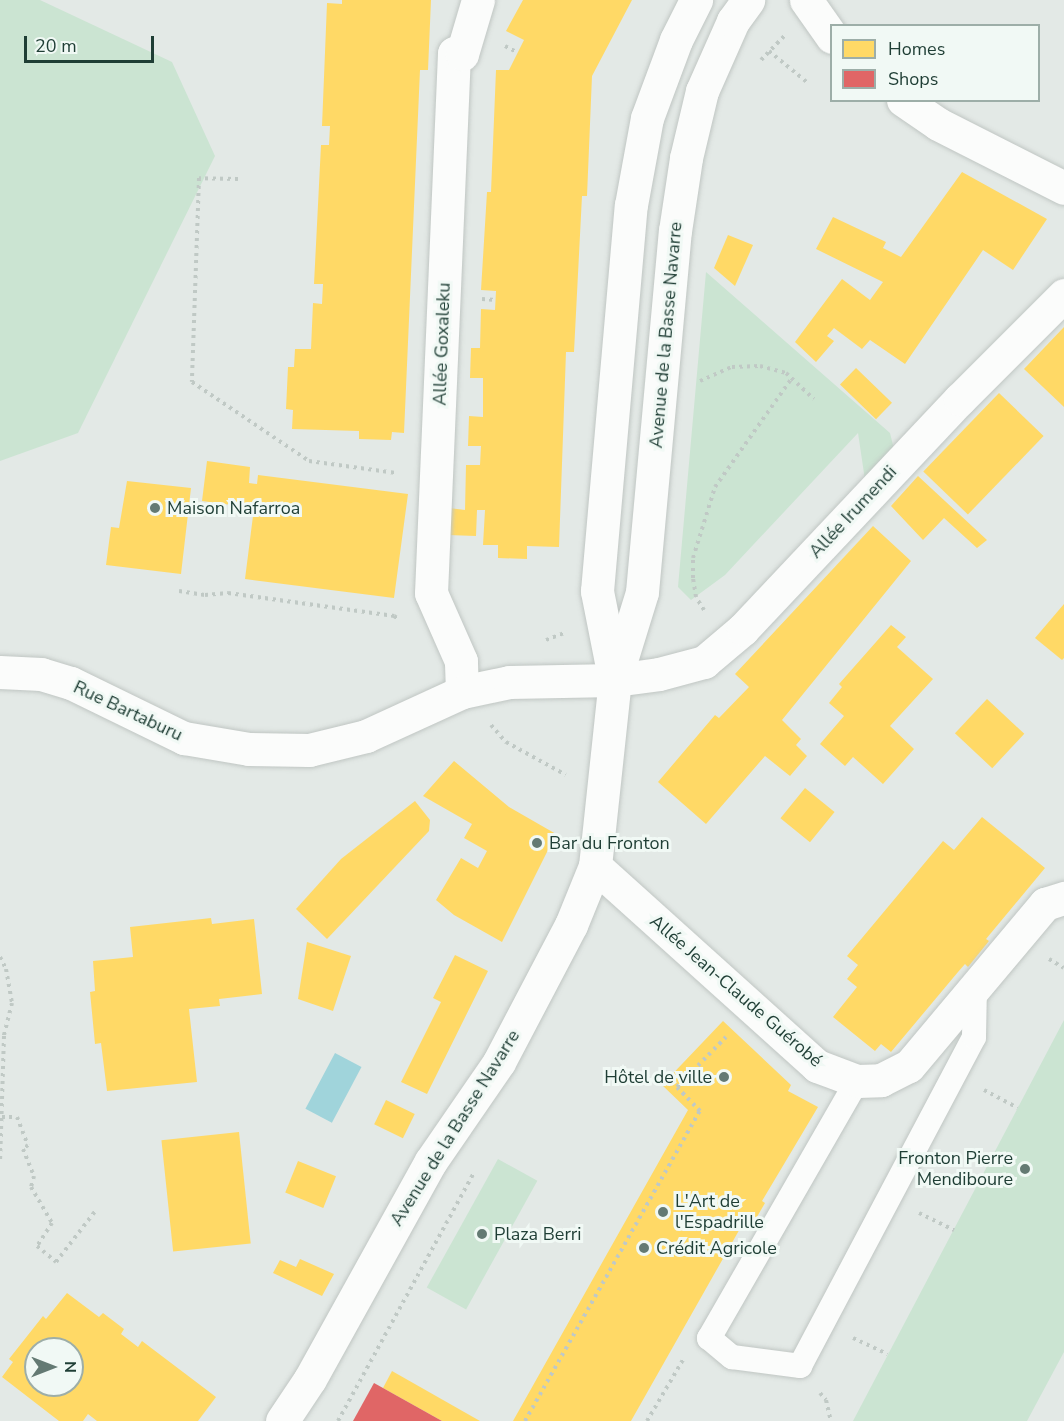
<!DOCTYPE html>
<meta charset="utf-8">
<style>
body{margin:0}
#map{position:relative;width:1064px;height:1421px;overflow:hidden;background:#e3e9e6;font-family:"Nunito Sans",sans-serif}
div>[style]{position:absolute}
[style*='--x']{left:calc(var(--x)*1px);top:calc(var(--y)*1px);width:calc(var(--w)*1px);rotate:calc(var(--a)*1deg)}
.green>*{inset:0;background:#cbe4d2;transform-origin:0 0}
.water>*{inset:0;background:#a0d4db;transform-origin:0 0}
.homes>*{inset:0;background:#ffd966;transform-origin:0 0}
.shops>*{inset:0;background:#e06666}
.path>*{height:4px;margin-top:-2px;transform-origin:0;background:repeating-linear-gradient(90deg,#c0c9c5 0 3px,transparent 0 7.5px)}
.roads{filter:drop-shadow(0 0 2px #c0c6c3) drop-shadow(0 0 2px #c0c6c3)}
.service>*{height:24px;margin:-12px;padding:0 12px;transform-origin:12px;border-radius:12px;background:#fbfcfb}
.pedestrian>*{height:33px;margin:-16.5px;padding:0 16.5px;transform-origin:16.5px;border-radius:16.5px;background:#fbfcfb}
.minor>*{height:33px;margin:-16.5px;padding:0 16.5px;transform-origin:16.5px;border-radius:16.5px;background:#fbfcfb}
.tertiary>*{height:33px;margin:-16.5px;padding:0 16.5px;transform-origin:16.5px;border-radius:16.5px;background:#fbfcfb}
.dots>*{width:16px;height:16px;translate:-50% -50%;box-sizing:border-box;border:3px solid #f1f9f5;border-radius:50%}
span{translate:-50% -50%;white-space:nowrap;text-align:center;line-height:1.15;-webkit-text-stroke:6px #f1f9f5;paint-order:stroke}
.street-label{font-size:18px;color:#1f3e35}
.poi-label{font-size:18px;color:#1f3e35}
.left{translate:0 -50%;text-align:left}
.right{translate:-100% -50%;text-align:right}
.legend{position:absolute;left:830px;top:24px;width:210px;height:78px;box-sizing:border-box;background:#f1f9f5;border:2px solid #9daea8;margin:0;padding:8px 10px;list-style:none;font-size:18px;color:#1f3e35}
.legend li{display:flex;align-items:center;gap:12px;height:30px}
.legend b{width:30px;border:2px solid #9daea8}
.north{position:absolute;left:24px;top:1337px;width:60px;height:60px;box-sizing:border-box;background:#f1f9f5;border:2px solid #9daea8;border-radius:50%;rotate:90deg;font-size:16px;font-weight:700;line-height:24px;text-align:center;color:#1f3e35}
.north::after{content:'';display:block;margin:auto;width:21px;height:27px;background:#647a73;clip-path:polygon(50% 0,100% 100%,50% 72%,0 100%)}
.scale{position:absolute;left:24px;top:36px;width:130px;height:27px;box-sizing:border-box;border:3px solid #1f3e35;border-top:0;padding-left:8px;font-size:18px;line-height:21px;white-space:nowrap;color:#1f3e35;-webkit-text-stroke:4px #f1f9f5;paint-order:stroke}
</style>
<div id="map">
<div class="green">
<div style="clip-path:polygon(0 0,40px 0,172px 62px,215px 156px,78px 433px,0 461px)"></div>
<div style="clip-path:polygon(706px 272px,890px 433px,894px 449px,865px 480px,858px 433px,725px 575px,691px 600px,678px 587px)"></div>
<div style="clip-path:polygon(1064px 1020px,1064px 1352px,1027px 1421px,853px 1421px)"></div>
<div style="left:498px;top:1159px;width:45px;height:147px;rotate:29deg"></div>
</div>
<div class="water">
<div style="left:335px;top:1053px;width:30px;height:63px;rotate:28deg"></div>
</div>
<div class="homes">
<div style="clip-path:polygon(342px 0,431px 0,428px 70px,420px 70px,404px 433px,392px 432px,391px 440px,359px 439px,359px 431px,292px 429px,293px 410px,286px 409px,288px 367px,294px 367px,295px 349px,311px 349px,313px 303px,322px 304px,323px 284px,314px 284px,321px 145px,329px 145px,330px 126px,322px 126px,327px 3px,342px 4px)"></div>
<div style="clip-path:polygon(523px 0,632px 0,592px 76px,587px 196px,582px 196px,574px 352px,566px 352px,559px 547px,527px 546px,527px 559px,498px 558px,498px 545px,483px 545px,485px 510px,477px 510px,476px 536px,448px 535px,449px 508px,465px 510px,466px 465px,480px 465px,481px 446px,468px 446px,469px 416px,483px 417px,483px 378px,470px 378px,471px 348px,480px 348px,481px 309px,495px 310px,496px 291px,481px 290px,487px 192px,491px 192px,496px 70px,509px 70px,524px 40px,506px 31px)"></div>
<div style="clip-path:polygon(962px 172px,1047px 219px,1013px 270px,983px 250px,905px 364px,870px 340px,862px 349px,834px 328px,827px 336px,834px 341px,816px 362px,795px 342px,842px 279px,870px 300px,883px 282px,816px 249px,833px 217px,886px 242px,883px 248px,901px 257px)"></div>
<div style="clip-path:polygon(728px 235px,753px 245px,735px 286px,714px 268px)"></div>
<div style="clip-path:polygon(1064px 327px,1064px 407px,1024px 369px)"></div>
<div style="left:856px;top:368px;width:50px;height:23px;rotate:44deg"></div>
<div style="left:999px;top:393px;width:62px;height:109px;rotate:44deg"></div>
<div style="clip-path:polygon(207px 461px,250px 467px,249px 483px,257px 484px,258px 475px,408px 494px,394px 598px,245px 579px,254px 508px,202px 501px)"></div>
<div style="clip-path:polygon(918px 476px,987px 540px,977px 548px,944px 518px,923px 540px,891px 506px)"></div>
<div style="clip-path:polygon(127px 481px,191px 488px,181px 574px,106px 565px,111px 527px,119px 528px)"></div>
<div style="clip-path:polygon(873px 526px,911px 561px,782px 720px,801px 739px,796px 745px,807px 756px,790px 776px,765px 756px,706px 824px,658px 782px,715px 715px,719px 718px,749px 687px,735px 674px)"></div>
<div style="clip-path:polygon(1064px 604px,1064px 658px,1062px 660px,1035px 638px)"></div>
<div style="clip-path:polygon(891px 625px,906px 637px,897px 647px,933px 679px,890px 726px,914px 749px,883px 784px,853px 757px,845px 766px,820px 744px,844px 716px,829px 703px,842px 687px,839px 684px)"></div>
<div style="left:987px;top:699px;width:51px;height:47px;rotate:43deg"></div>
<div style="clip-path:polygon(454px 761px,509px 807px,556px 834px,502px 942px,454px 915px,436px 900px,461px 858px,478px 868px,487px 851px,464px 838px,472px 824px,423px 796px)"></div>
<div style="left:805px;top:788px;width:38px;height:39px;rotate:39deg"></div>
<div style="clip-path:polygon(415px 801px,430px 820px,429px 831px,327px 939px,296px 909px,341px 859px)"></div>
<div style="clip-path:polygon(982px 817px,1045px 868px,986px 939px,989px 941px,968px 967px,965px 964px,958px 972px,891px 1052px,881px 1044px,875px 1051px,833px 1017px,857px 987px,847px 979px,858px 965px,847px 956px,943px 841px,954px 850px)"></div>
<div style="clip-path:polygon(211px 918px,212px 924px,254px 919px,262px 994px,219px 999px,220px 1006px,189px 1009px,197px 1082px,107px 1091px,101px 1043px,95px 1044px,90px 992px,95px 991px,93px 961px,133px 957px,130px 927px)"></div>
<div style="clip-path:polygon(307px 942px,351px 956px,333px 1011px,298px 999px)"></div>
<div style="clip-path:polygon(455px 955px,488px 971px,427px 1094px,401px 1082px,441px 1002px,433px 998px)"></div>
<div style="clip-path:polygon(723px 1021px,791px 1085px,788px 1091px,818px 1107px,762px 1201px,765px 1203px,754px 1222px,746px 1218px,631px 1421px,513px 1421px,688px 1110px,662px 1085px)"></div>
<div style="left:386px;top:1100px;width:32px;height:27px;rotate:26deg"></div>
<div style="left:239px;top:1132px;width:112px;height:78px;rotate:84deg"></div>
<div style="left:298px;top:1161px;width:41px;height:34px;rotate:22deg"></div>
<div style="clip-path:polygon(300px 1259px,334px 1274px,322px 1296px,273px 1273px,280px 1260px,296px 1267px)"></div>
<div style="clip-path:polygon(evenodd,67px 1293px,99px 1317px,103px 1313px,124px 1329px,121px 1334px,138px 1347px,142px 1341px,216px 1397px,198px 1421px,97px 1421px,88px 1414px,83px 1421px,59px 1421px,2px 1377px,13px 1362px,9px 1359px,43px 1316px,46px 1319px,67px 1293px,36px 1349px,72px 1349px,72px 1385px,36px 1385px,36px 1349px)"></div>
<div style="clip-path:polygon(392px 1371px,480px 1421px,442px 1421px,383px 1388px)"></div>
</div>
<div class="shops">
<div style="clip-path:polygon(374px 1383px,383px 1388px,442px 1421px,353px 1421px)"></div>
</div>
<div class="path">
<div style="--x:505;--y:46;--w:15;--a:28"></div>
<div style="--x:769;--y:51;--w:50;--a:39.4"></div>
<div style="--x:761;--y:60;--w:35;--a:-46"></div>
<div style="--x:238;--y:179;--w:39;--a:-179"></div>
<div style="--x:199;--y:178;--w:204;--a:92"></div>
<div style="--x:192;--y:382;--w:141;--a:34"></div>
<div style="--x:309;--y:461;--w:88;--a:7.9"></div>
<div style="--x:482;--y:299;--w:14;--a:4"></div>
<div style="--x:700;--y:381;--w:35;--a:-24"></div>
<div style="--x:732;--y:367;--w:28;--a:-2"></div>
<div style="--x:760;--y:366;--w:27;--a:15"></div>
<div style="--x:786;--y:373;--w:38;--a:43"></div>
<div style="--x:179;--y:591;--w:26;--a:9"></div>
<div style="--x:205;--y:595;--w:23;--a:-5"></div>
<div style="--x:228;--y:593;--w:168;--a:7.9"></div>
<div style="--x:394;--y:616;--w:4;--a:34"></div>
<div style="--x:704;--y:610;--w:15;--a:-122"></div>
<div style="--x:696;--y:597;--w:19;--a:-99"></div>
<div style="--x:693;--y:578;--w:20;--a:-90"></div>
<div style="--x:693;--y:558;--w:74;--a:-72.8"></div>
<div style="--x:715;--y:487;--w:133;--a:-54.8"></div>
<div style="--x:546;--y:640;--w:22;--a:-21"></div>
<div style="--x:491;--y:725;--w:23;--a:49"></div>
<div style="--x:506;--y:742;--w:68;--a:28.8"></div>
<div style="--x:0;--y:957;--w:13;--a:63"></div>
<div style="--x:6;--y:969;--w:35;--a:80"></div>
<div style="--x:12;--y:1003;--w:34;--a:104"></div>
<div style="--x:4;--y:1036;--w:125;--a:91.8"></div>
<div style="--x:1049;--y:959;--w:17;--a:31"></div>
<div style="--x:984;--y:1090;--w:38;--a:28"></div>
<div style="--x:2;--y:1117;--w:15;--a:0"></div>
<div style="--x:17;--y:1117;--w:30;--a:69"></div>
<div style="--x:28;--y:1145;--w:6;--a:141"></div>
<div style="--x:23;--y:1149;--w:29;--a:68"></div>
<div style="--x:34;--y:1176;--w:11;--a:105"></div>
<div style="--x:31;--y:1187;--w:42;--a:59.7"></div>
<div style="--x:52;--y:1223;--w:27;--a:123"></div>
<div style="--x:37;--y:1246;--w:25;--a:40"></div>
<div style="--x:56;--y:1262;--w:66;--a:-52.4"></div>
<div style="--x:919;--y:1213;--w:39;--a:26"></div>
<div style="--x:853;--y:1338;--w:38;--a:25"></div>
<div style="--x:820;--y:1393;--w:9;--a:49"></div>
<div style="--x:826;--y:1400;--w:22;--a:77"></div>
<div style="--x:338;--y:1421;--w:281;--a:-61.3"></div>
<div style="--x:525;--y:1421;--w:356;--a:-60.6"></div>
<div style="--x:700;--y:1111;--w:33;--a:-134"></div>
<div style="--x:677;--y:1087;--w:70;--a:-45.6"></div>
<div style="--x:647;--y:1421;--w:71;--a:-59.5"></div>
</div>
<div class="roads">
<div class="service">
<div style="--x:857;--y:1081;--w:297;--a:119.9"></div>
<div style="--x:709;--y:1338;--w:30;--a:40"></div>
<div style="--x:732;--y:1357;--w:69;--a:7.5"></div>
<div style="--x:800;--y:1366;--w:372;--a:-62.1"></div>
<div style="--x:974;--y:1037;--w:50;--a:-88.9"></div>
</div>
<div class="pedestrian">
<div style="--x:462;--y:692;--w:31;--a:-92"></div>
<div style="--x:461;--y:661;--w:74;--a:-113.8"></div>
<div style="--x:431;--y:593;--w:540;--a:-87.56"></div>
<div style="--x:454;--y:53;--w:8;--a:7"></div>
<div style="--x:462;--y:54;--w:56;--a:-73.5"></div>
</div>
<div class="minor">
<div style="--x:806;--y:0;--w:45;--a:54.9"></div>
<div style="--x:903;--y:100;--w:42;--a:34.4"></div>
<div style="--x:938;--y:124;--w:141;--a:26.9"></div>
<div style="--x:0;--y:672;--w:41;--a:2.8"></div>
<div style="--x:41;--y:674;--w:31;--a:17"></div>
<div style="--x:71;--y:683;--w:126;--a:26"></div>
<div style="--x:184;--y:738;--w:66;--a:9.6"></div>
<div style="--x:249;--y:749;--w:60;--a:1"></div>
<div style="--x:309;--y:750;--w:59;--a:-13.8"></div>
<div style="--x:366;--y:736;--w:106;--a:-24.6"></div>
<div style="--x:462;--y:692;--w:48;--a:-12"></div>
<div style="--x:509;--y:682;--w:106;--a:-1.1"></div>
<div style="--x:615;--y:680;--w:44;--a:-7.8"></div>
<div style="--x:659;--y:674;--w:47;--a:-14.9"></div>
<div style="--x:704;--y:662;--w:51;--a:-40.2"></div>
<div style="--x:743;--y:629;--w:316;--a:-46.7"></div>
<div style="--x:960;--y:399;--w:147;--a:-45"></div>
<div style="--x:595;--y:866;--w:299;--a:42"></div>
<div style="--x:817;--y:1066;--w:43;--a:20.6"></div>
<div style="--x:857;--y:1081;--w:24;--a:-2"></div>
<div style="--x:881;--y:1080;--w:31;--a:-27"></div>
<div style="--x:909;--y:1066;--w:212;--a:-50"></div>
<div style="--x:1045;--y:904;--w:20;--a:-18"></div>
</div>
<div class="tertiary">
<div style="--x:614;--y:677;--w:88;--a:-101.2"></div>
<div style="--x:597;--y:591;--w:387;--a:-85"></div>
<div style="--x:631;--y:205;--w:88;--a:-79.6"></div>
<div style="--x:647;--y:118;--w:83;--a:-69.6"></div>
<div style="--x:676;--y:40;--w:45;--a:-63.4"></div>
<div style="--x:282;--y:1421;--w:50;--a:-56.3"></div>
<div style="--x:310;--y:1379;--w:249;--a:-61"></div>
<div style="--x:431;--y:1161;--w:120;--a:-55.5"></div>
<div style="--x:499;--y:1062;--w:155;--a:-62.3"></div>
<div style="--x:571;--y:925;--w:64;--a:-67.9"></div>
<div style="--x:595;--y:866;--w:187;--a:-83.9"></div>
<div style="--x:615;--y:680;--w:92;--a:-72.9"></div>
<div style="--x:642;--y:592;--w:363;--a:-84.8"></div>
<div style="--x:675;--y:231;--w:74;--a:-81.4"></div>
<div style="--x:686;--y:158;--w:69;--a:-76.6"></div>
<div style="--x:702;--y:91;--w:77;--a:-66.1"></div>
<div style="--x:733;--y:21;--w:26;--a:-54"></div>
</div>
</div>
<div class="dots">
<div style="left:155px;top:508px;background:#647a73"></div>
<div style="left:537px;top:843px;background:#647a73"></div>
<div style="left:724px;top:1077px;background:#647a73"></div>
<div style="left:1025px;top:1169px;background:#647a73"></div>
<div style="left:663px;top:1212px;background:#647a73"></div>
<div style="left:482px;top:1234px;background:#647a73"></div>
<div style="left:644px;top:1248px;background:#647a73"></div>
</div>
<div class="street-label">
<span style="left:666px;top:335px;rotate:-85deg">Avenue de la Basse Navarre</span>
<span style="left:442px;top:344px;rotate:-88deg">Allée Goxaleku</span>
<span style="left:853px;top:512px;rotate:-47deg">Allée Irumendi</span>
<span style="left:128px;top:711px;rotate:25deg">Rue Bartaburu</span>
<span style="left:736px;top:991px;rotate:41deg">Allée Jean-Claude Guérobé</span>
<span style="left:455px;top:1128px;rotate:-58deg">Avenue de la Basse Navarre</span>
</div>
<div class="poi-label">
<span class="left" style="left:167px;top:508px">Maison Nafarroa</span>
<span class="left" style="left:549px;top:843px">Bar du Fronton</span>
<span class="right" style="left:712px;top:1077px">Hôtel de ville</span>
<span class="right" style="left:1013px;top:1169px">Fronton Pierre<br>Mendiboure</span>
<span class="left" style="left:675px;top:1212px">L'Art de<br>l'Espadrille</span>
<span class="left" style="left:494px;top:1234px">Plaza Berri</span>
<span class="left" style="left:656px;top:1248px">Crédit Agricole</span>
</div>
<ul class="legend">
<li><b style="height:16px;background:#ffd966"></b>Homes</li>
<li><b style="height:16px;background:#e06666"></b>Shops</li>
</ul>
<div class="north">N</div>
<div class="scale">20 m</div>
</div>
